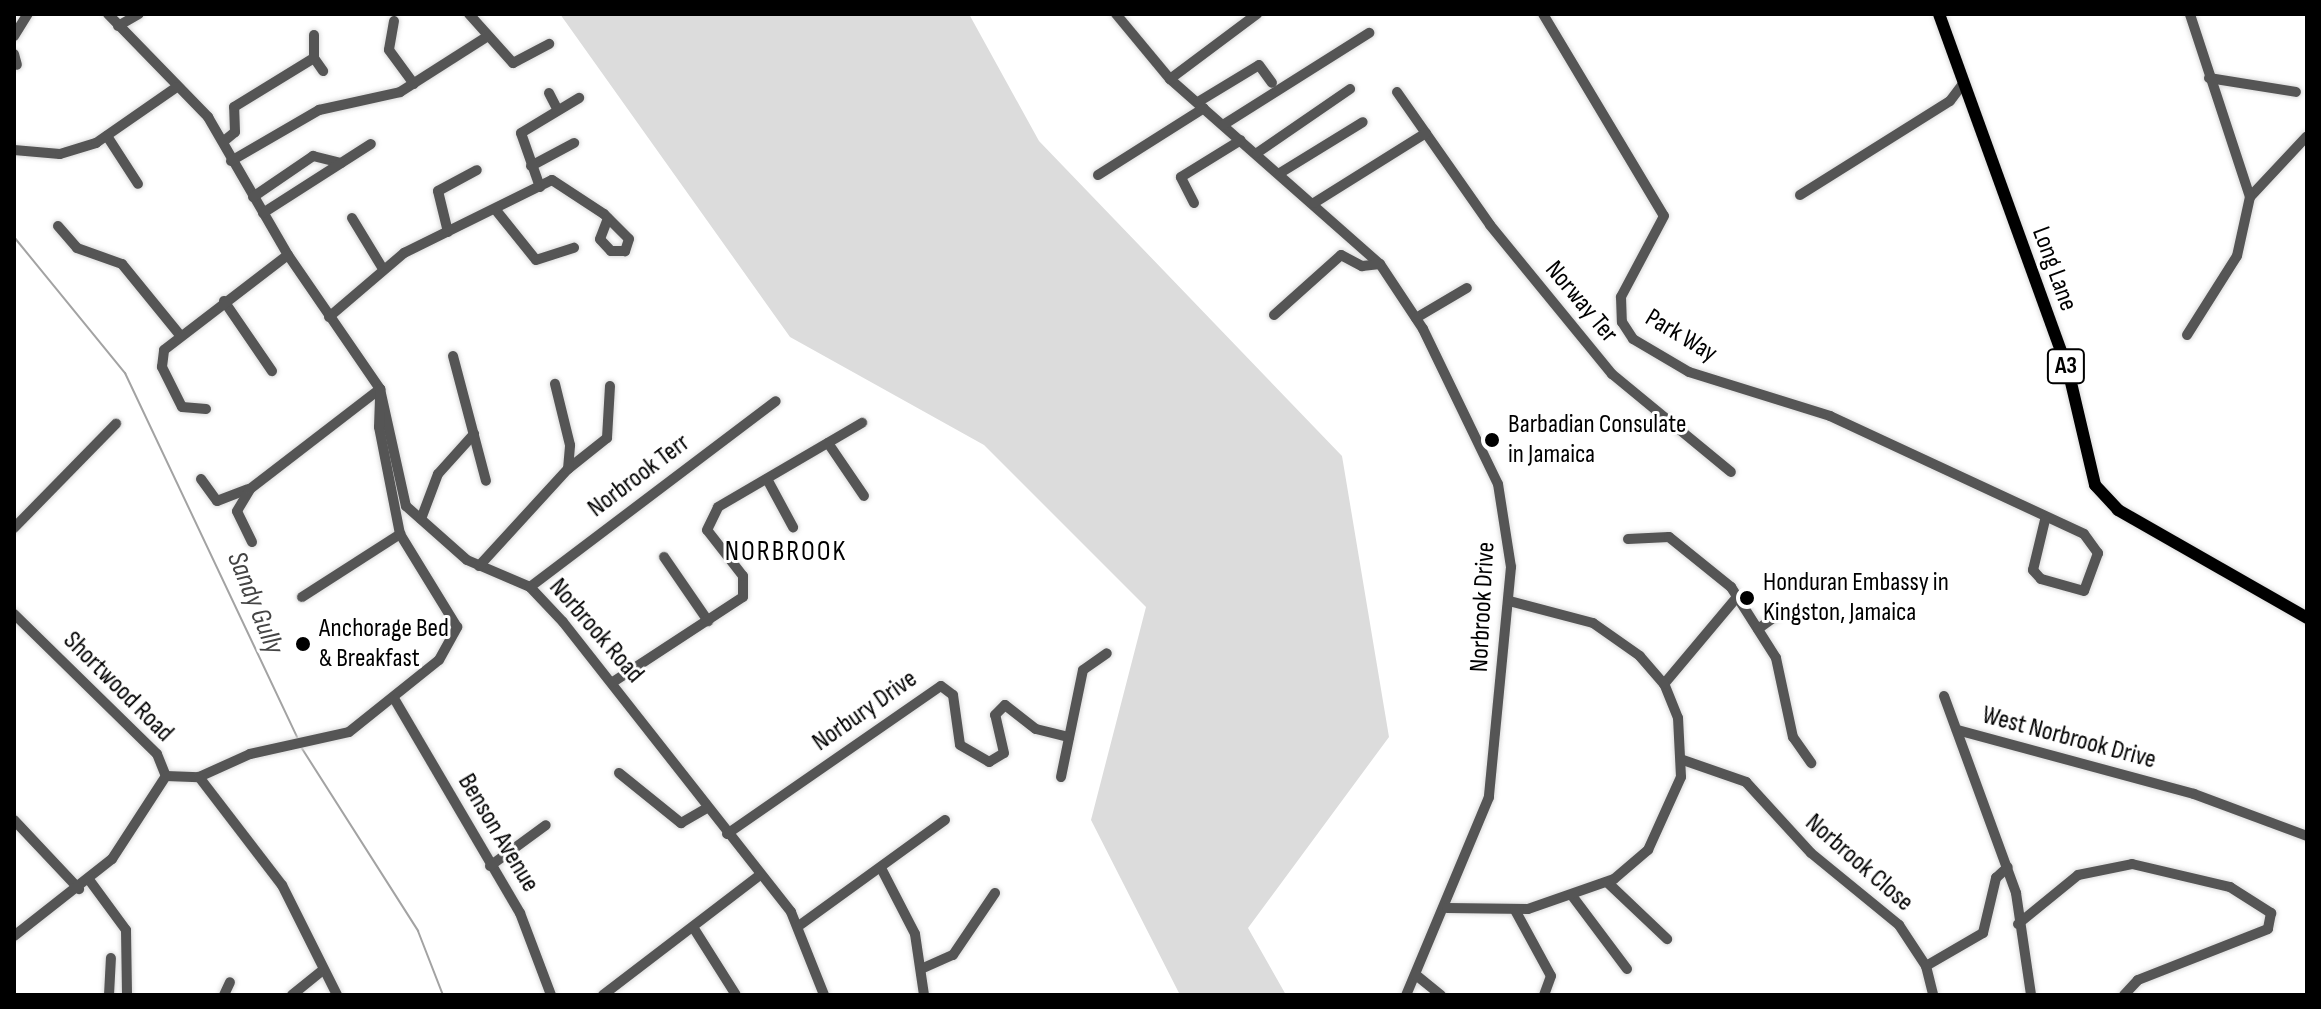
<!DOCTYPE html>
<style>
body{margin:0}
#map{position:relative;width:2321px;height:1009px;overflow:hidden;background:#fff;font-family:"Sofia Sans Condensed",sans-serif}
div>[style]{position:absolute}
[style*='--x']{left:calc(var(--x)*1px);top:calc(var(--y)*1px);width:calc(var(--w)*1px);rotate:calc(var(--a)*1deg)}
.green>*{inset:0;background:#dcdcdc}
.stream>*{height:2px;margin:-1px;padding:0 1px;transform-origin:1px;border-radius:1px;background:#a3a3a3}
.roads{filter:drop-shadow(0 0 2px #dbdbdb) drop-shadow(0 0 2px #dbdbdb)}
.minor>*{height:10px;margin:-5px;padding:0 5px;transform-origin:5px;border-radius:5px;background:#555}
.major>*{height:12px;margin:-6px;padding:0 6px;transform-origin:6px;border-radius:6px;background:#000}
.dots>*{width:22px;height:22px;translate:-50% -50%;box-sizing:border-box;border:4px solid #fff;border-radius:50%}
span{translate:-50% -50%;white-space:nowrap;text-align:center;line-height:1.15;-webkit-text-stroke:6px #fff;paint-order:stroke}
.shield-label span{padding:2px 6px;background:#fff;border:2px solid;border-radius:6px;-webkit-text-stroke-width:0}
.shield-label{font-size:24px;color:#000;font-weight:700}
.street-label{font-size:26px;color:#000}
.poi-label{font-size:26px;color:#000}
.left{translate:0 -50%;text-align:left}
.neighbourhood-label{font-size:28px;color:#000;letter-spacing:2px}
.water-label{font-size:28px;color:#444;font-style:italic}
.frame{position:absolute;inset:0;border:16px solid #000;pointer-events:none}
</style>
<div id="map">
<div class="green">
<div style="clip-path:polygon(560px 14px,969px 14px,1039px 141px,1342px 456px,1389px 737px,1248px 928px,1286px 995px,1180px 995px,1091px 820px,1146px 607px,984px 445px,790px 337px)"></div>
</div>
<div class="stream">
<div style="--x:14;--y:237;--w:176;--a:50.8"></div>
<div style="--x:125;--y:373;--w:403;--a:64.7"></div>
<div style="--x:301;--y:747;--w:218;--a:57.5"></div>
<div style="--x:418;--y:931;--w:69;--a:68.7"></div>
</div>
<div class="roads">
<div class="minor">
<div style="--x:108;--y:14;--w:144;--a:45.8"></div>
<div style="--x:208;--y:117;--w:160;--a:59.9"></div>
<div style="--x:288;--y:255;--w:163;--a:55.5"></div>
<div style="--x:380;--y:389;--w:120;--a:77.5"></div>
<div style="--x:406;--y:506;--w:81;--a:41.5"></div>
<div style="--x:467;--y:560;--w:69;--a:23.2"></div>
<div style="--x:530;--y:587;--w:48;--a:46.7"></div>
<div style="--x:563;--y:622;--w:369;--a:51.8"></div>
<div style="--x:791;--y:912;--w:89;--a:68.3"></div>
<div style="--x:469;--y:14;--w:66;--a:48.1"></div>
<div style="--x:513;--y:63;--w:41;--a:-27.8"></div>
<div style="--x:1116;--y:14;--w:85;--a:50.3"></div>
<div style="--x:1170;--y:79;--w:280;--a:41.4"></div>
<div style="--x:1380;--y:264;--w:78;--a:56.5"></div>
<div style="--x:1423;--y:329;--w:172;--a:64.2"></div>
<div style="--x:1498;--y:484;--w:84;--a:81.1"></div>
<div style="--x:1511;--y:567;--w:231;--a:95.5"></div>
<div style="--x:1489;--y:797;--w:215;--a:112.7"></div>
<div style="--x:1543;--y:14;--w:235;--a:59.1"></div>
<div style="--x:1664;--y:216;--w:92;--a:118"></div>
<div style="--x:1621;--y:297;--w:25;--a:88"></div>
<div style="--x:1622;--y:322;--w:20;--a:57"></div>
<div style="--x:1633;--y:339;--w:65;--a:30.5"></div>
<div style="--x:1689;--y:372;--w:148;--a:17.3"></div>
<div style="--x:1830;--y:416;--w:280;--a:24.9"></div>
<div style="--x:2084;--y:534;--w:24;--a:54"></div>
<div style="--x:2098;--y:553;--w:40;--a:110.2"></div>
<div style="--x:2084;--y:591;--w:45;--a:-164.4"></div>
<div style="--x:2041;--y:579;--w:12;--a:-132"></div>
<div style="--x:2033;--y:570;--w:51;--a:-76.5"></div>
<div style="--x:394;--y:21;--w:29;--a:100"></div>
<div style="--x:389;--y:50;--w:42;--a:53.7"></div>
<div style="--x:118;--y:26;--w:24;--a:-30"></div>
<div style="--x:14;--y:36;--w:26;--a:-58"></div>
<div style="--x:14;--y:54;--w:11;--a:75"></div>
<div style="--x:314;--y:58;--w:16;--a:55"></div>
<div style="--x:2209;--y:78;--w:88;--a:9.1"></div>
<div style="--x:1170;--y:79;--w:109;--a:-36.8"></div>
<div style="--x:1397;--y:92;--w:162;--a:55"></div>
<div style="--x:1490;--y:225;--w:193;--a:50.7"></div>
<div style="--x:1612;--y:374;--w:154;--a:39.5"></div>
<div style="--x:549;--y:93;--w:18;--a:63"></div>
<div style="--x:1198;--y:102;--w:71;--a:-31.2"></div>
<div style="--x:1259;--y:65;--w:22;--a:54"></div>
<div style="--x:1223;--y:125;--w:173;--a:-32.2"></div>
<div style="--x:107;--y:136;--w:57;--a:57.1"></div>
<div style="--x:224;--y:141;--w:14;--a:-39"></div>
<div style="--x:235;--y:132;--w:25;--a:-92"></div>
<div style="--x:234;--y:107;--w:94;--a:-31.5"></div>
<div style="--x:314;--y:58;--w:23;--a:-90"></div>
<div style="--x:14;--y:150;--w:46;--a:5"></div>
<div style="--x:60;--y:154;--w:38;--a:-17"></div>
<div style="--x:96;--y:143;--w:98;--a:-34.7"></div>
<div style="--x:1257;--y:153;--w:113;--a:-34.5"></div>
<div style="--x:231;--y:161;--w:102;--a:-30.1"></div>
<div style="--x:319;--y:110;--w:83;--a:-12.5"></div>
<div style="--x:400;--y:92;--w:104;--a:-32.5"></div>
<div style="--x:531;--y:166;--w:49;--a:-28.1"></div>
<div style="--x:1280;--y:173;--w:97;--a:-31.6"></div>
<div style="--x:1098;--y:175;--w:125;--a:-32.3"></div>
<div style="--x:540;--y:187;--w:57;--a:-109.4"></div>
<div style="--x:521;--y:133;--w:68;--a:-31.1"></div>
<div style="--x:1800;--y:195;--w:177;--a:-32.1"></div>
<div style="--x:1950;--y:101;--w:21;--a:-53"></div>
<div style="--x:253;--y:197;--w:73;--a:-34.3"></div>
<div style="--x:313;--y:156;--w:29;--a:14"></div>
<div style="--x:2250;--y:197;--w:83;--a:-46.9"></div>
<div style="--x:1194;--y:203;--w:29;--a:-117"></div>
<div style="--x:1181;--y:177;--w:70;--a:-31.7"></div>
<div style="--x:1314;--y:203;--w:132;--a:-32"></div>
<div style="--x:495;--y:209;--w:65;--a:51.2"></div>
<div style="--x:536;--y:260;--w:40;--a:-18"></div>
<div style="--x:263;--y:213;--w:128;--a:-32.6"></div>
<div style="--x:352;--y:218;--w:60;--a:58.7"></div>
<div style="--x:58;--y:226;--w:29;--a:49"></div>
<div style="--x:77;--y:248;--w:48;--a:19.6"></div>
<div style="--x:122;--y:264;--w:90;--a:50.8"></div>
<div style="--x:448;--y:232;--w:42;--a:-103.7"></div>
<div style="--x:438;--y:191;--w:44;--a:-28.3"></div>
<div style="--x:224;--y:301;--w:85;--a:55.6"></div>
<div style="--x:1274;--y:315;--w:90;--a:-41.8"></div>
<div style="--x:1341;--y:255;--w:24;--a:28"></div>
<div style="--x:1362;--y:266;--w:18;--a:-6"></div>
<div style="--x:329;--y:317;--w:99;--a:-40.5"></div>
<div style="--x:404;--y:253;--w:165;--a:-26.3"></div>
<div style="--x:552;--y:180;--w:62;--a:33.2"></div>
<div style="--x:604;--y:214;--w:35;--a:45"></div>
<div style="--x:629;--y:239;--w:13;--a:108"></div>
<div style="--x:625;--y:251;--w:14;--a:180"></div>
<div style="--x:611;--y:251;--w:16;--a:-133"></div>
<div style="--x:600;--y:239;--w:22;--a:-69"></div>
<div style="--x:1416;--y:318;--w:59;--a:-30.5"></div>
<div style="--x:2187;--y:335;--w:93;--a:-57.7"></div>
<div style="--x:2237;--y:256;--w:60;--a:-77.6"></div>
<div style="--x:2250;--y:197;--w:193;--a:-108.2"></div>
<div style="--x:453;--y:356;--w:129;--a:75.2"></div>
<div style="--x:206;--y:409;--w:24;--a:-175"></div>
<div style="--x:182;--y:407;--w:45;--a:-116.6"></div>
<div style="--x:162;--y:367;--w:17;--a:-83"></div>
<div style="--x:164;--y:350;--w:156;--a:-37.5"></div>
<div style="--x:828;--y:443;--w:64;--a:55.8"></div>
<div style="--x:568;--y:469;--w:50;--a:-38.5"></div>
<div style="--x:607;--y:438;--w:52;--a:-86.7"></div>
<div style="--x:201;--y:479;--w:27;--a:54"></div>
<div style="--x:217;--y:501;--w:33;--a:-21"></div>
<div style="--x:767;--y:479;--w:55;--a:61.6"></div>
<div style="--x:421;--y:519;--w:48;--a:-69.3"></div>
<div style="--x:438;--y:474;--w:54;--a:-48"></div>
<div style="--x:14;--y:528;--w:146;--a:-45.6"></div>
<div style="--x:1628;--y:539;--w:41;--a:-2.8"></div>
<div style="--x:1669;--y:537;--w:80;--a:38.9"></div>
<div style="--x:1731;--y:587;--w:84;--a:57.6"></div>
<div style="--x:1776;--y:658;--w:81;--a:77.9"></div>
<div style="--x:1793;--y:737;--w:32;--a:55"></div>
<div style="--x:252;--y:542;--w:34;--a:-116"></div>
<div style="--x:237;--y:511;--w:26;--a:-59"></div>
<div style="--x:250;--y:489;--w:164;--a:-37.6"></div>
<div style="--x:664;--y:557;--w:78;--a:55.5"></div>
<div style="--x:479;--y:566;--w:132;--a:-47.5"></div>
<div style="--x:568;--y:469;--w:24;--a:-85"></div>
<div style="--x:570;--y:445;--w:63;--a:-103.8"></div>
<div style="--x:530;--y:587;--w:308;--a:-37.1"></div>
<div style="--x:302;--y:597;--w:117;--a:-32.7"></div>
<div style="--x:14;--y:614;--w:200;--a:44.4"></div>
<div style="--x:157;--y:754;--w:24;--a:68"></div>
<div style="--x:166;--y:776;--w:33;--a:2"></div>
<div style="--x:199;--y:777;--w:56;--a:-24.3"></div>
<div style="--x:250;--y:754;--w:101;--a:-12.5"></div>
<div style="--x:349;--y:732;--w:115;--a:-38.7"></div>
<div style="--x:439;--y:660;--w:38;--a:-61"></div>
<div style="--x:457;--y:627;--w:109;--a:-121.5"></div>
<div style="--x:400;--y:534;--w:109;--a:-101.1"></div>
<div style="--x:379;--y:427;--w:38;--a:-88"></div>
<div style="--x:1758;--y:629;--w:26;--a:-36"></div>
<div style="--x:613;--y:682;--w:155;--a:-33.2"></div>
<div style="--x:743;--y:597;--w:21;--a:-90"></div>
<div style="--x:743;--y:576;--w:58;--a:-128"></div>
<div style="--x:707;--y:530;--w:25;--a:-64"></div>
<div style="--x:718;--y:507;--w:167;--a:-30.3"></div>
<div style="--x:1664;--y:684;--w:114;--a:-50"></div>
<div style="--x:1944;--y:696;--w:210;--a:69.9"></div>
<div style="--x:2016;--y:893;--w:103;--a:81.6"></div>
<div style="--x:395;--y:700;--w:247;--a:59.6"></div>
<div style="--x:520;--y:913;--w:88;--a:69.3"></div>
<div style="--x:1957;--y:730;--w:245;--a:15.1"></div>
<div style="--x:2194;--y:794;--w:121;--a:20.4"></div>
<div style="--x:1683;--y:760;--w:67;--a:19.2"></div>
<div style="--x:1746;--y:782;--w:96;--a:47.5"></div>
<div style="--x:1811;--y:853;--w:114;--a:39.3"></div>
<div style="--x:1899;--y:925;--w:49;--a:56.6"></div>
<div style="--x:1926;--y:966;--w:30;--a:76"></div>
<div style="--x:619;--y:773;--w:80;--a:38.9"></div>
<div style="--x:681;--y:823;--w:30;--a:-30"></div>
<div style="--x:199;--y:777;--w:136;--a:52.5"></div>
<div style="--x:282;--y:885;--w:123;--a:63.4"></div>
<div style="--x:1061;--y:777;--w:109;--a:-78.4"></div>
<div style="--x:1083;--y:670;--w:29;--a:-35"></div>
<div style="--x:14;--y:820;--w:95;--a:46.7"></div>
<div style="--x:727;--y:834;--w:260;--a:-34.7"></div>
<div style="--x:941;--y:686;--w:15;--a:37"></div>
<div style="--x:953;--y:695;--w:50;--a:82"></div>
<div style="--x:960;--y:745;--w:34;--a:30"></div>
<div style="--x:989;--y:762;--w:17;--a:-31"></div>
<div style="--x:1004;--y:753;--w:39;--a:-103"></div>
<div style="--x:995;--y:715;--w:14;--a:-45"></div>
<div style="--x:1005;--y:705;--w:39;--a:38"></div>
<div style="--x:1036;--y:729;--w:34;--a:14"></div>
<div style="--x:490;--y:866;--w:69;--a:-36.2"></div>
<div style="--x:881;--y:868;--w:74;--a:62.7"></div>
<div style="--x:915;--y:934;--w:62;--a:81.6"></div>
<div style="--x:90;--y:881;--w:61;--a:53.7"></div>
<div style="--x:126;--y:930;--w:65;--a:89.1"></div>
<div style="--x:1607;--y:882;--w:83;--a:43.5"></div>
<div style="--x:1573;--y:897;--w:90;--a:53.1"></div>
<div style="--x:1447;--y:908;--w:81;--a:0.7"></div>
<div style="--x:1528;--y:909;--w:91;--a:-19.2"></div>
<div style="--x:1614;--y:879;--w:45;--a:-40.5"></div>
<div style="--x:1648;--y:850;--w:80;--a:-65.7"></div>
<div style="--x:1681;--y:777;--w:59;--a:-92.9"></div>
<div style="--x:1678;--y:718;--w:37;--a:-112"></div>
<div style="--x:1664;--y:684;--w:37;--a:-131"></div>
<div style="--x:1640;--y:656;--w:57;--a:-144.9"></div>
<div style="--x:1593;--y:623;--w:87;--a:-165.3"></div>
<div style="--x:1515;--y:910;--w:75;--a:61.4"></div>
<div style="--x:1551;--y:976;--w:20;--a:110"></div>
<div style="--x:2018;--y:924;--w:77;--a:-39.2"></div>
<div style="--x:2078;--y:875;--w:55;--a:-11.5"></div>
<div style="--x:2132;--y:864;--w:101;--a:13.2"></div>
<div style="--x:2230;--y:887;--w:49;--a:32.4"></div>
<div style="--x:2271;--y:913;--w:16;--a:101"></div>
<div style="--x:2268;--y:929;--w:140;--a:158.6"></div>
<div style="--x:2138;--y:980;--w:21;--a:133"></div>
<div style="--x:800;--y:925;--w:179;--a:-35.9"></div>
<div style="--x:693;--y:927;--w:80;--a:57.7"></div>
<div style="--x:14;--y:936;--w:125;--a:-38.2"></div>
<div style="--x:112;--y:859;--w:99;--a:-57"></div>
<div style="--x:1926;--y:966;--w:66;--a:-30.1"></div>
<div style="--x:1983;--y:933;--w:57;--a:-76.7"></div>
<div style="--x:1996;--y:878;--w:16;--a:-43"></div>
<div style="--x:921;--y:969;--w:35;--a:-24"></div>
<div style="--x:953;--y:955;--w:75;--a:-55.9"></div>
<div style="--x:1416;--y:975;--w:32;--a:39"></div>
<div style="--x:109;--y:995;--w:37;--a:-87"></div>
<div style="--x:224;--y:995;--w:14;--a:-65"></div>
<div style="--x:292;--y:995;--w:36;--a:-39"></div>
<div style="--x:603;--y:995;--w:198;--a:-37.4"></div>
</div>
<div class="major">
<div style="--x:1939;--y:14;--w:383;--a:70.1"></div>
<div style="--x:2069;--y:374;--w:114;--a:76.8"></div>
<div style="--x:2095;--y:485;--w:34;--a:47"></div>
<div style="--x:2118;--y:510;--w:218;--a:29.7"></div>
</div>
</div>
<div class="dots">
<div style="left:1492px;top:440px;background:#000"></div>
<div style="left:1747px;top:598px;background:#000"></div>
<div style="left:303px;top:644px;background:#000"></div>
</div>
<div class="shield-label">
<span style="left:2066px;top:366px">A3</span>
</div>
<div class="street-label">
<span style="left:2054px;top:269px;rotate:70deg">Long Lane</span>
<span style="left:1581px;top:302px;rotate:50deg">Norway Ter</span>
<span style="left:1681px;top:336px;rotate:31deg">Park Way</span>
<span style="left:639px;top:476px;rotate:-37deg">Norbrook Terr</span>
<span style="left:1483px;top:607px;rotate:-87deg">Norbrook Drive</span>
<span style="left:596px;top:631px;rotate:49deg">Norbrook Road</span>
<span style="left:118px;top:687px;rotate:45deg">Shortwood Road</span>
<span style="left:865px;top:711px;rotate:-35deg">Norbury Drive</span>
<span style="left:2069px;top:738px;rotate:15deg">West Norbrook Drive</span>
<span style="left:498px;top:833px;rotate:59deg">Benson Avenue</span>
<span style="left:1859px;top:863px;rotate:41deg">Norbrook Close</span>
</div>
<div class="poi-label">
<span class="left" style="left:1508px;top:440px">Barbadian Consulate<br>in Jamaica</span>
<span class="left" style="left:1763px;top:598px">Honduran Embassy in<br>Kingston, Jamaica</span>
<span class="left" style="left:319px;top:644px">Anchorage Bed<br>&amp; Breakfast</span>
</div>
<div class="neighbourhood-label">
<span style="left:786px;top:552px">NORBROOK</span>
</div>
<div class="water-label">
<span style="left:255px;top:603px;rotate:68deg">Sandy Gully</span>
</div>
<div class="frame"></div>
</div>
